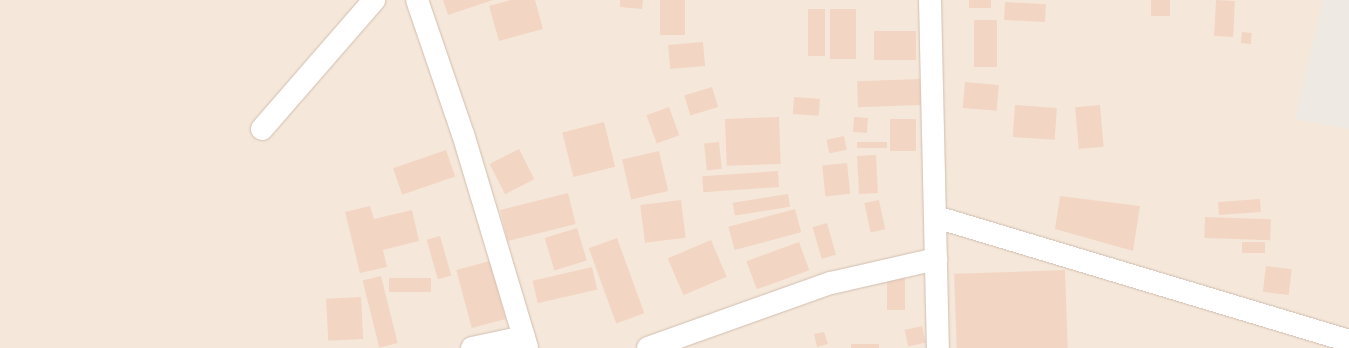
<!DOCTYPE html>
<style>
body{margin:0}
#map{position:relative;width:1349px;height:348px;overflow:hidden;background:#fdf6ec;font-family:"Archivo Narrow",sans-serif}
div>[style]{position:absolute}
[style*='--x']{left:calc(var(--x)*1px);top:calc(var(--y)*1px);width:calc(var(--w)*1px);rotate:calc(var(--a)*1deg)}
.residential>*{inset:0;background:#f5e8da;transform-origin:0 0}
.industrial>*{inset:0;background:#efe9e4}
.building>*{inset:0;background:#f3d5c3;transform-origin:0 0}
.roads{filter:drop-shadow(0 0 1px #d1beb0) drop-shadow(0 0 1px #d1beb0)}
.street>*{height:22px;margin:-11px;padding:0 11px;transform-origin:11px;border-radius:11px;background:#fff}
span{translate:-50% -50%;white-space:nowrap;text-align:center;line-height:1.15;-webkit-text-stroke:3px #fffaf3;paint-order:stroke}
</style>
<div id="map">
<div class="residential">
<div style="left:0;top:0;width:1349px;height:348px"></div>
</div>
<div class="industrial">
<div style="clip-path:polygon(1323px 0,1349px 0,1349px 129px,1295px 119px)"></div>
</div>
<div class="building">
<div style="clip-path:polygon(443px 0,493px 0,448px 15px)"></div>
<div style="clip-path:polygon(511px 0,535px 0,543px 29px,499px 41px,489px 6px)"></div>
<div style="clip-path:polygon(620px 0,643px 0,642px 9px,620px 7px)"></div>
<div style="left:660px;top:0;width:25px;height:35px"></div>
<div style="left:969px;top:0;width:22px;height:8px"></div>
<div style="left:1151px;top:0;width:19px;height:16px"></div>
<div style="left:1216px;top:0;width:19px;height:36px;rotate:3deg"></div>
<div style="left:1005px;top:2px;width:41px;height:18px;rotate:3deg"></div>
<div style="left:808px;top:9px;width:17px;height:47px"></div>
<div style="left:856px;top:9px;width:50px;height:26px;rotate:90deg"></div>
<div style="left:974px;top:20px;width:23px;height:47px"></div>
<div style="left:916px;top:31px;width:29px;height:42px;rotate:90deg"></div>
<div style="left:1242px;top:32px;width:10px;height:11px;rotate:6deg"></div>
<div style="left:703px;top:42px;width:24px;height:35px;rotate:85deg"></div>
<div style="left:920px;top:79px;width:26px;height:63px;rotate:88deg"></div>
<div style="left:965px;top:82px;width:34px;height:26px;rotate:5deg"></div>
<div style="left:712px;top:87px;width:21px;height:29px;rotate:73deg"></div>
<div style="left:794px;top:97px;width:26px;height:17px;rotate:4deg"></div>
<div style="left:1015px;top:105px;width:42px;height:32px;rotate:4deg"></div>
<div style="left:1100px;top:105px;width:42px;height:25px;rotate:85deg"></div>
<div style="left:669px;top:107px;width:30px;height:24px;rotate:70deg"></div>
<div style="left:779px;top:117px;width:47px;height:54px;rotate:88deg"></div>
<div style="left:854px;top:117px;width:14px;height:15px;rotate:4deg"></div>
<div style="left:916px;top:119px;width:32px;height:26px;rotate:90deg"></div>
<div style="left:604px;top:122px;width:46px;height:43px;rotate:76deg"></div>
<div style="left:844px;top:136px;width:14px;height:18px;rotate:78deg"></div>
<div style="left:719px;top:142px;width:27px;height:15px;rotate:84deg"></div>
<div style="left:857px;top:142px;width:30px;height:6px"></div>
<div style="left:519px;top:149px;width:34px;height:33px;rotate:63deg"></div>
<div style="left:446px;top:150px;width:28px;height:56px;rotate:71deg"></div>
<div style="left:659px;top:151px;width:41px;height:38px;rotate:77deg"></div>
<div style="left:876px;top:155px;width:38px;height:19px;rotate:87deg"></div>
<div style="left:847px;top:163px;width:31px;height:25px;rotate:84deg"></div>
<div style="left:778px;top:171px;width:16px;height:76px;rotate:86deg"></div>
<div style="left:568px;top:193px;width:32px;height:70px;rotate:76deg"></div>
<div style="left:788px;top:194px;width:13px;height:56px;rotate:81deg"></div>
<div style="clip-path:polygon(1060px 196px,1140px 206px,1133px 251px,1055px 229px)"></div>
<div style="left:1260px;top:199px;width:13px;height:42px;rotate:86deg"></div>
<div style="left:681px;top:200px;width:38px;height:41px;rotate:83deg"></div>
<div style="left:879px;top:200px;width:30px;height:15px;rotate:78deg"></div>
<div style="clip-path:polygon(370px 206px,374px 219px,412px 210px,419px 241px,383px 250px,387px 267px,360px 273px,345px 212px)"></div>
<div style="left:795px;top:209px;width:24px;height:69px;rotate:75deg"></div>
<div style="left:1205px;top:217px;width:66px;height:21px;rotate:2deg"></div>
<div style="left:827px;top:223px;width:33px;height:15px;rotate:74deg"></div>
<div style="left:577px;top:228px;width:34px;height:34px;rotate:73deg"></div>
<div style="left:440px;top:236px;width:41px;height:14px;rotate:74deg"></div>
<div style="left:617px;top:238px;width:80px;height:30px;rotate:70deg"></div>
<div style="left:711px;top:240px;width:40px;height:47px;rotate:67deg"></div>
<div style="left:799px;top:242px;width:30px;height:56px;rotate:70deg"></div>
<div style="left:1242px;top:242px;width:23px;height:11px"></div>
<div style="left:490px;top:261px;width:60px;height:35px;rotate:75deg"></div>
<div style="left:1266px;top:266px;width:26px;height:26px;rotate:7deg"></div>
<div style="left:592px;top:267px;width:23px;height:61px;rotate:77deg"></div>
<div style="left:1065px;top:270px;width:78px;height:111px;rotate:88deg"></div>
<div style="left:381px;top:276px;width:69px;height:19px;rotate:76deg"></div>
<div style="left:887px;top:276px;width:18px;height:34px"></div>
<div style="left:431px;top:278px;width:14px;height:42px;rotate:90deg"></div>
<div style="left:361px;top:297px;width:42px;height:35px;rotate:87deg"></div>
<div style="left:922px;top:326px;width:17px;height:18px;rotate:77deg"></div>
<div style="clip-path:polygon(824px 332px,828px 344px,817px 347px,814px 334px)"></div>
<div style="left:851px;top:344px;width:28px;height:4px"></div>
</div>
<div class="roads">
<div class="street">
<div style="--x:417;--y:0;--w:142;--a:71.1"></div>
<div style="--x:463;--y:134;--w:223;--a:73.3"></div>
<div style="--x:930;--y:0;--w:348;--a:88.7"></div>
<div style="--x:262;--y:129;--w:171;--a:-49"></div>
<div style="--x:936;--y:217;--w:431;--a:16.7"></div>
<div style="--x:472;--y:348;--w:53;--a:-11.9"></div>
<div style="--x:648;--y:348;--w:194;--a:-19.6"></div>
<div style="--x:831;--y:283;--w:108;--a:-12.9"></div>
</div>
</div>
</div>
